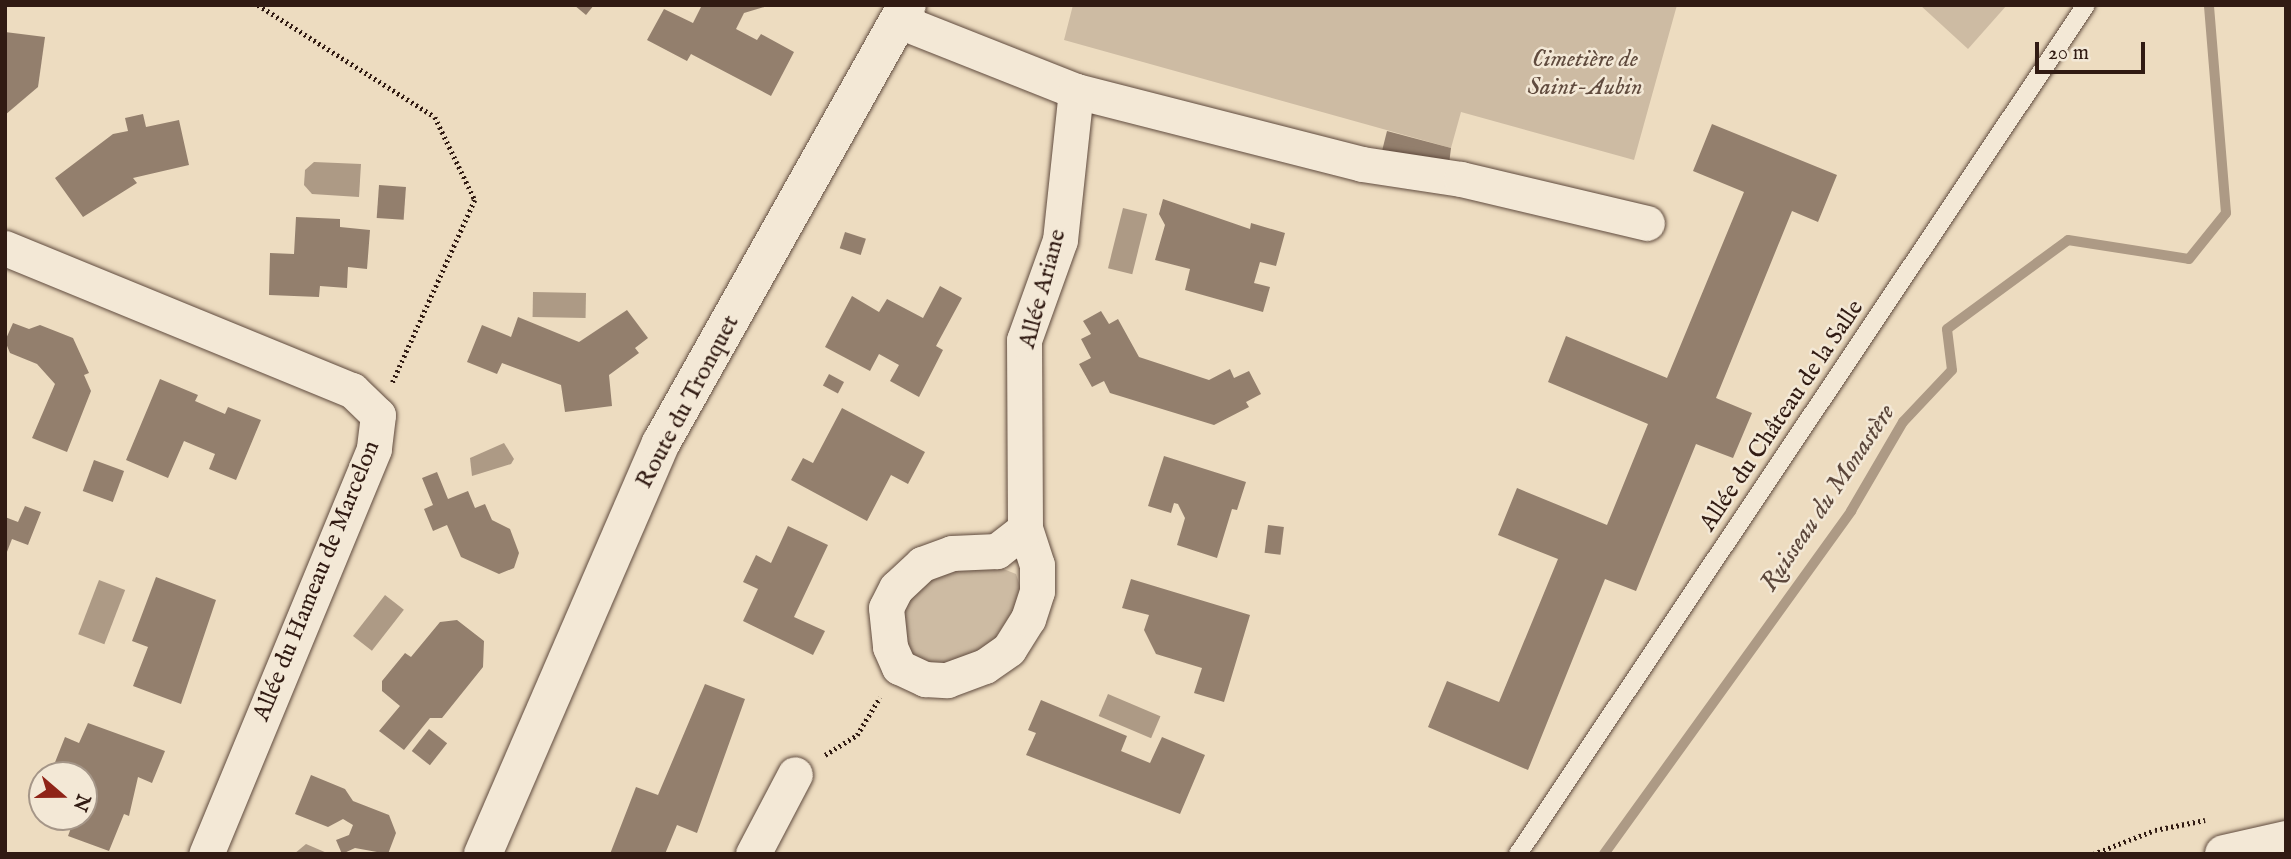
<!DOCTYPE html>
<meta charset="utf-8">
<style>
body{margin:0}
#map{position:relative;width:2291px;height:859px;overflow:hidden;background:#eddcc0;font-family:"IM FELL English",serif}
div>[style]{position:absolute}
[style*='--x']{left:calc(var(--x)*1px);top:calc(var(--y)*1px);width:calc(var(--w)*1px);rotate:calc(var(--a)*1deg)}
.green>*{inset:0;background:#cdbba3}
.water>*{inset:0;background:#ad9a85;transform-origin:0 0}
.stream>*{height:10px;margin:-5px;padding:0 5px;transform-origin:5px;border-radius:5px;background:#ad9a85}
.building>*{inset:0;background:#937f6d;transform-origin:0 0}
.path>*{height:4.5px;margin-top:-2.25px;transform-origin:0;background:repeating-linear-gradient(90deg,#311b13 0 2px,transparent 0 5.5px)}
.roads{filter:drop-shadow(0 0 2px #604b3e) drop-shadow(0 0 2px #604b3e)}
.lane>*{height:18px;margin:-9px;padding:0 9px;transform-origin:9px;border-radius:9px;background:#f3e8d6}
.street>*{height:35px;margin:-17.5px;padding:0 17.5px;transform-origin:17.5px;border-radius:17.5px;background:#f3e8d6}
.secondary>*{height:38px;margin:-19px;padding:0 19px;transform-origin:19px;border-radius:19px;background:#f3e8d6}
span{translate:-50% -50%;white-space:nowrap;text-align:center;line-height:1.15;-webkit-text-stroke:5px #f3e8d6;paint-order:stroke}
.park-label{font-size:24px;color:#604b3e;font-style:italic}
.street-label{font-size:24px;color:#311b13}
.water-label{font-size:26px;color:#5c473b;font-style:italic}
.frame{position:absolute;inset:0;border:7px solid #311b13;pointer-events:none}
.north{position:absolute;left:28px;top:761px;width:70px;height:70px;box-sizing:border-box;background:#f3e8d6;border:2px solid #a59688;border-radius:50%;rotate:110deg;font-size:19px;font-weight:700;line-height:28px;text-align:center;color:#311b13}
.north::after{content:'';display:block;margin:auto;width:24px;height:32px;background:#8f2418;clip-path:polygon(50% 0,100% 100%,50% 72%,0 100%)}
.scale{position:absolute;left:2035px;top:42px;width:110px;height:32px;box-sizing:border-box;border:4px solid #311b13;border-top:0;padding-left:9px;font-size:21px;line-height:24px;white-space:nowrap;color:#311b13;-webkit-text-stroke:5px #f3e8d6;paint-order:stroke}
</style>
<div id="map">
<div class="green">
<div style="clip-path:polygon(1073px 5px,1677px 5px,1634px 160px,1461px 112px,1451px 148px,1064px 40px)"></div>
<div style="clip-path:polygon(1920px 5px,2007px 5px,1968px 49px)"></div>
<div style="clip-path:polygon(991px 564px,1016px 574px,1023px 595px,994px 640px,969px 659px,948px 666px,925px 662px,909px 652px,901px 639px,903px 605px,935px 574px)"></div>
</div>
<div class="water">
<div style="clip-path:polygon(314px 162px,361px 164px,359px 197px,312px 194px,304px 185px,305px 170px)"></div>
<div style="left:1123px;top:208px;width:25px;height:62px;rotate:14deg"></div>
<div style="left:533px;top:292px;width:53px;height:25px;rotate:1deg"></div>
<div style="clip-path:polygon(504px 443px,514px 459px,511px 464px,472px 476px,470px 458px)"></div>
<div style="left:99px;top:580px;width:28px;height:58px;rotate:21deg"></div>
<div style="left:385px;top:595px;width:24px;height:52px;rotate:38deg"></div>
<div style="left:1108px;top:694px;width:57px;height:24px;rotate:23deg"></div>
<div style="clip-path:polygon(306px 844px,327px 853px,327px 854px,294px 854px)"></div>
</div>
<div class="stream">
<div style="--x:1604;--y:854;--w:423;--a:-54.2"></div>
<div style="--x:1851;--y:511;--w:103;--a:-59.7"></div>
<div style="--x:1903;--y:422;--w:71;--a:-46.7"></div>
<div style="--x:1952;--y:370;--w:41;--a:-97"></div>
<div style="--x:1947;--y:329;--w:150;--a:-36.3"></div>
<div style="--x:2068;--y:240;--w:122;--a:8.9"></div>
<div style="--x:2189;--y:259;--w:59;--a:-51.2"></div>
<div style="--x:2226;--y:213;--w:209;--a:-94.7"></div>
</div>
<div class="building">
<div style="clip-path:polygon(574px 5px,594px 5px,586px 15px)"></div>
<div style="clip-path:polygon(702px 5px,771px 5px,744px 13px,736px 29px,757px 40px,761px 34px,794px 52px,771px 96px,691px 54px,687px 61px,647px 40px,664px 9px,693px 23px)"></div>
<div style="clip-path:polygon(5px 32px,45px 37px,38px 87px,5px 115px)"></div>
<div style="clip-path:polygon(143px 114px,146px 127px,179px 120px,189px 165px,133px 178px,137px 183px,83px 217px,55px 178px,113px 134px,128px 131px,125px 118px)"></div>
<div style="clip-path:polygon(1712px 124px,1837px 175px,1818px 222px,1792px 211px,1716px 398px,1752px 413px,1733px 458px,1696px 444px,1636px 591px,1605px 579px,1528px 770px,1428px 727px,1447px 681px,1499px 702px,1558px 559px,1498px 535px,1517px 488px,1607px 525px,1648px 424px,1548px 382px,1566px 336px,1667px 378px,1744px 192px,1693px 171px)"></div>
<div style="clip-path:polygon(1387px 131px,1451px 148px,1449px 164px,1382px 151px)"></div>
<div style="left:379px;top:185px;width:27px;height:33px;rotate:4deg"></div>
<div style="clip-path:polygon(1163px 199px,1250px 229px,1251px 223px,1285px 233px,1276px 266px,1260px 262px,1254px 283px,1270px 287px,1263px 312px,1185px 290px,1190px 269px,1155px 260px,1165px 225px,1159px 214px)"></div>
<div style="clip-path:polygon(296px 217px,340px 219px,340px 227px,370px 230px,367px 269px,348px 267px,347px 288px,320px 286px,319px 297px,269px 295px,270px 253px,294px 254px)"></div>
<div style="left:845px;top:232px;width:22px;height:17px;rotate:18deg"></div>
<div style="clip-path:polygon(940px 286px,962px 298px,936px 346px,943px 350px,919px 397px,890px 381px,899px 365px,879px 354px,870px 371px,825px 347px,852px 296px,879px 312px,887px 299px,923px 318px)"></div>
<div style="clip-path:polygon(627px 310px,648px 338px,635px 348px,639px 353px,609px 375px,612px 406px,565px 412px,561px 385px,502px 363px,497px 374px,467px 362px,482px 325px,511px 337px,518px 317px,579px 342px)"></div>
<div style="clip-path:polygon(1101px 311px,1109px 324px,1118px 319px,1139px 357px,1209px 380px,1230px 369px,1234px 378px,1249px 371px,1261px 394px,1246px 402px,1249px 407px,1214px 425px,1110px 393px,1104px 381px,1092px 387px,1079px 364px,1091px 358px,1081px 339px,1091px 334px,1083px 321px)"></div>
<div style="clip-path:polygon(13px 323px,29px 329px,40px 325px,73px 338px,89px 373px,84px 375px,91px 391px,67px 452px,32px 438px,55px 384px,37px 364px,10px 353px,5px 341px)"></div>
<div style="left:829px;top:374px;width:17px;height:13px;rotate:28deg"></div>
<div style="clip-path:polygon(160px 379px,198px 395px,195px 401px,225px 414px,228px 407px,261px 420px,236px 480px,209px 469px,215px 454px,184px 441px,168px 478px,126px 460px)"></div>
<div style="clip-path:polygon(842px 408px,925px 452px,908px 484px,891px 475px,867px 521px,791px 480px,803px 458px,813px 463px)"></div>
<div style="clip-path:polygon(1164px 456px,1246px 482px,1237px 510px,1232px 509px,1217px 558px,1177px 545px,1185px 518px,1178px 504px,1174px 503px,1171px 513px,1148px 506px)"></div>
<div style="left:94px;top:460px;width:32px;height:33px;rotate:20deg"></div>
<div style="clip-path:polygon(437px 472px,448px 499px,468px 491px,475px 508px,485px 504px,492px 520px,510px 529px,519px 553px,514px 568px,499px 574px,461px 557px,447px 525px,433px 531px,424px 509px,433px 505px,422px 478px)"></div>
<div style="clip-path:polygon(25px 506px,41px 512px,28px 545px,12px 539px,5px 557px,5px 517px,18px 522px)"></div>
<div style="left:1268px;top:525px;width:16px;height:28px;rotate:7deg"></div>
<div style="clip-path:polygon(788px 526px,828px 545px,794px 617px,825px 631px,813px 655px,743px 621px,758px 589px,743px 582px,756px 555px,771px 563px)"></div>
<div style="clip-path:polygon(156px 577px,216px 600px,181px 704px,133px 686px,148px 647px,132px 641px)"></div>
<div style="clip-path:polygon(1131px 579px,1250px 615px,1224px 702px,1194px 693px,1202px 668px,1156px 654px,1144px 630px,1149px 615px,1122px 608px)"></div>
<div style="clip-path:polygon(457px 620px,484px 641px,483px 667px,442px 718px,430px 718px,404px 750px,379px 731px,400px 706px,382px 691px,382px 681px,405px 653px,411px 657px,440px 622px)"></div>
<div style="clip-path:polygon(705px 684px,745px 699px,697px 833px,677px 825px,665px 854px,610px 854px,636px 787px,658px 795px)"></div>
<div style="clip-path:polygon(1041px 700px,1127px 736px,1121px 751px,1150px 763px,1162px 737px,1205px 755px,1180px 814px,1026px 755px,1036px 733px,1028px 730px)"></div>
<div style="clip-path:polygon(88px 723px,165px 751px,152px 783px,138px 777px,129px 816px,124px 814px,109px 851px,68px 836px,75px 817px,84px 817px,84px 775px,50px 775px,65px 737px,79px 743px)"></div>
<div style="left:429px;top:729px;width:23px;height:28px;rotate:38deg"></div>
<div style="clip-path:polygon(311px 775px,345px 789px,353px 801px,389px 815px,396px 833px,388px 854px,355px 848px,342px 854px,336px 840px,349px 835px,353px 825px,343px 819px,328px 827px,295px 814px)"></div>
</div>
<div class="path">
<div style="--x:258;--y:5;--w:209;--a:32.3"></div>
<div style="--x:435;--y:117;--w:92;--a:64.3"></div>
<div style="--x:475;--y:200;--w:200;--a:114.3"></div>
<div style="--x:825;--y:755;--w:38;--a:-32"></div>
<div style="--x:857;--y:735;--w:44;--a:-58.8"></div>
<div style="--x:2093;--y:854;--w:66;--a:-21.2"></div>
<div style="--x:2155;--y:830;--w:51;--a:-11.3"></div>
</div>
<div class="roads">
<div class="lane">
<div style="--x:1518;--y:854;--w:1021;--a:-56.22"></div>
</div>
<div class="street">
<div style="--x:899;--y:21;--w:190;--a:21.6"></div>
<div style="--x:1076;--y:91;--w:295;--a:14.3"></div>
<div style="--x:1362;--y:164;--w:100;--a:8.6"></div>
<div style="--x:1461;--y:179;--w:191;--a:13.3"></div>
<div style="--x:5;--y:248;--w:375;--a:22.3"></div>
<div style="--x:352;--y:390;--w:36;--a:44"></div>
<div style="--x:378;--y:415;--w:34;--a:97"></div>
<div style="--x:374;--y:449;--w:438;--a:112.5"></div>
<div style="--x:1025;--y:529;--w:36;--a:142"></div>
<div style="--x:997;--y:551;--w:45;--a:177.5"></div>
<div style="--x:952;--y:553;--w:32;--a:160"></div>
<div style="--x:922;--y:564;--w:35;--a:137"></div>
<div style="--x:896;--y:588;--w:22;--a:117"></div>
<div style="--x:886;--y:608;--w:39;--a:84"></div>
<div style="--x:890;--y:647;--w:22;--a:66"></div>
<div style="--x:899;--y:667;--w:29;--a:25"></div>
<div style="--x:925;--y:679;--w:22;--a:3"></div>
<div style="--x:947;--y:680;--w:40;--a:-20.2"></div>
<div style="--x:985;--y:666;--w:29;--a:-35"></div>
<div style="--x:1009;--y:649;--w:36;--a:-58"></div>
<div style="--x:1028;--y:619;--w:29;--a:-72"></div>
<div style="--x:1037;--y:591;--w:26;--a:-90"></div>
<div style="--x:1037;--y:565;--w:38;--a:-108"></div>
<div style="--x:1025;--y:529;--w:189;--a:-90.3"></div>
<div style="--x:1024;--y:340;--w:106;--a:-70.2"></div>
<div style="--x:1060;--y:240;--w:150;--a:-83.9"></div>
<div style="--x:753;--y:854;--w:90;--a:-62.3"></div>
</div>
<div class="secondary">
<div style="--x:483;--y:854;--w:448;--a:-66.6"></div>
<div style="--x:661;--y:443;--w:502;--a:-60.68"></div>
<div style="--x:2224;--y:854;--w:64;--a:-12.7"></div>
</div>
</div>
<div class="park-label">
<span style="left:1585px;top:74px">Cimetière de<br>Saint-Aubin</span>
</div>
<div class="street-label">
<span style="left:1043px;top:289px;rotate:-75deg">Allée Ariane</span>
<span style="left:688px;top:402px;rotate:-62deg">Route du Tronquet</span>
<span style="left:1782px;top:416px;rotate:-56deg">Allée du Château de la Salle</span>
<span style="left:317px;top:581px;rotate:-68deg">Allée du Hameau de Marcelon</span>
</div>
<div class="water-label">
<span style="left:1828px;top:498px;rotate:-56deg">Ruisseau du Monastère</span>
</div>
<div class="frame"></div>
<div class="north">N</div>
<div class="scale">20 m</div>
</div>
